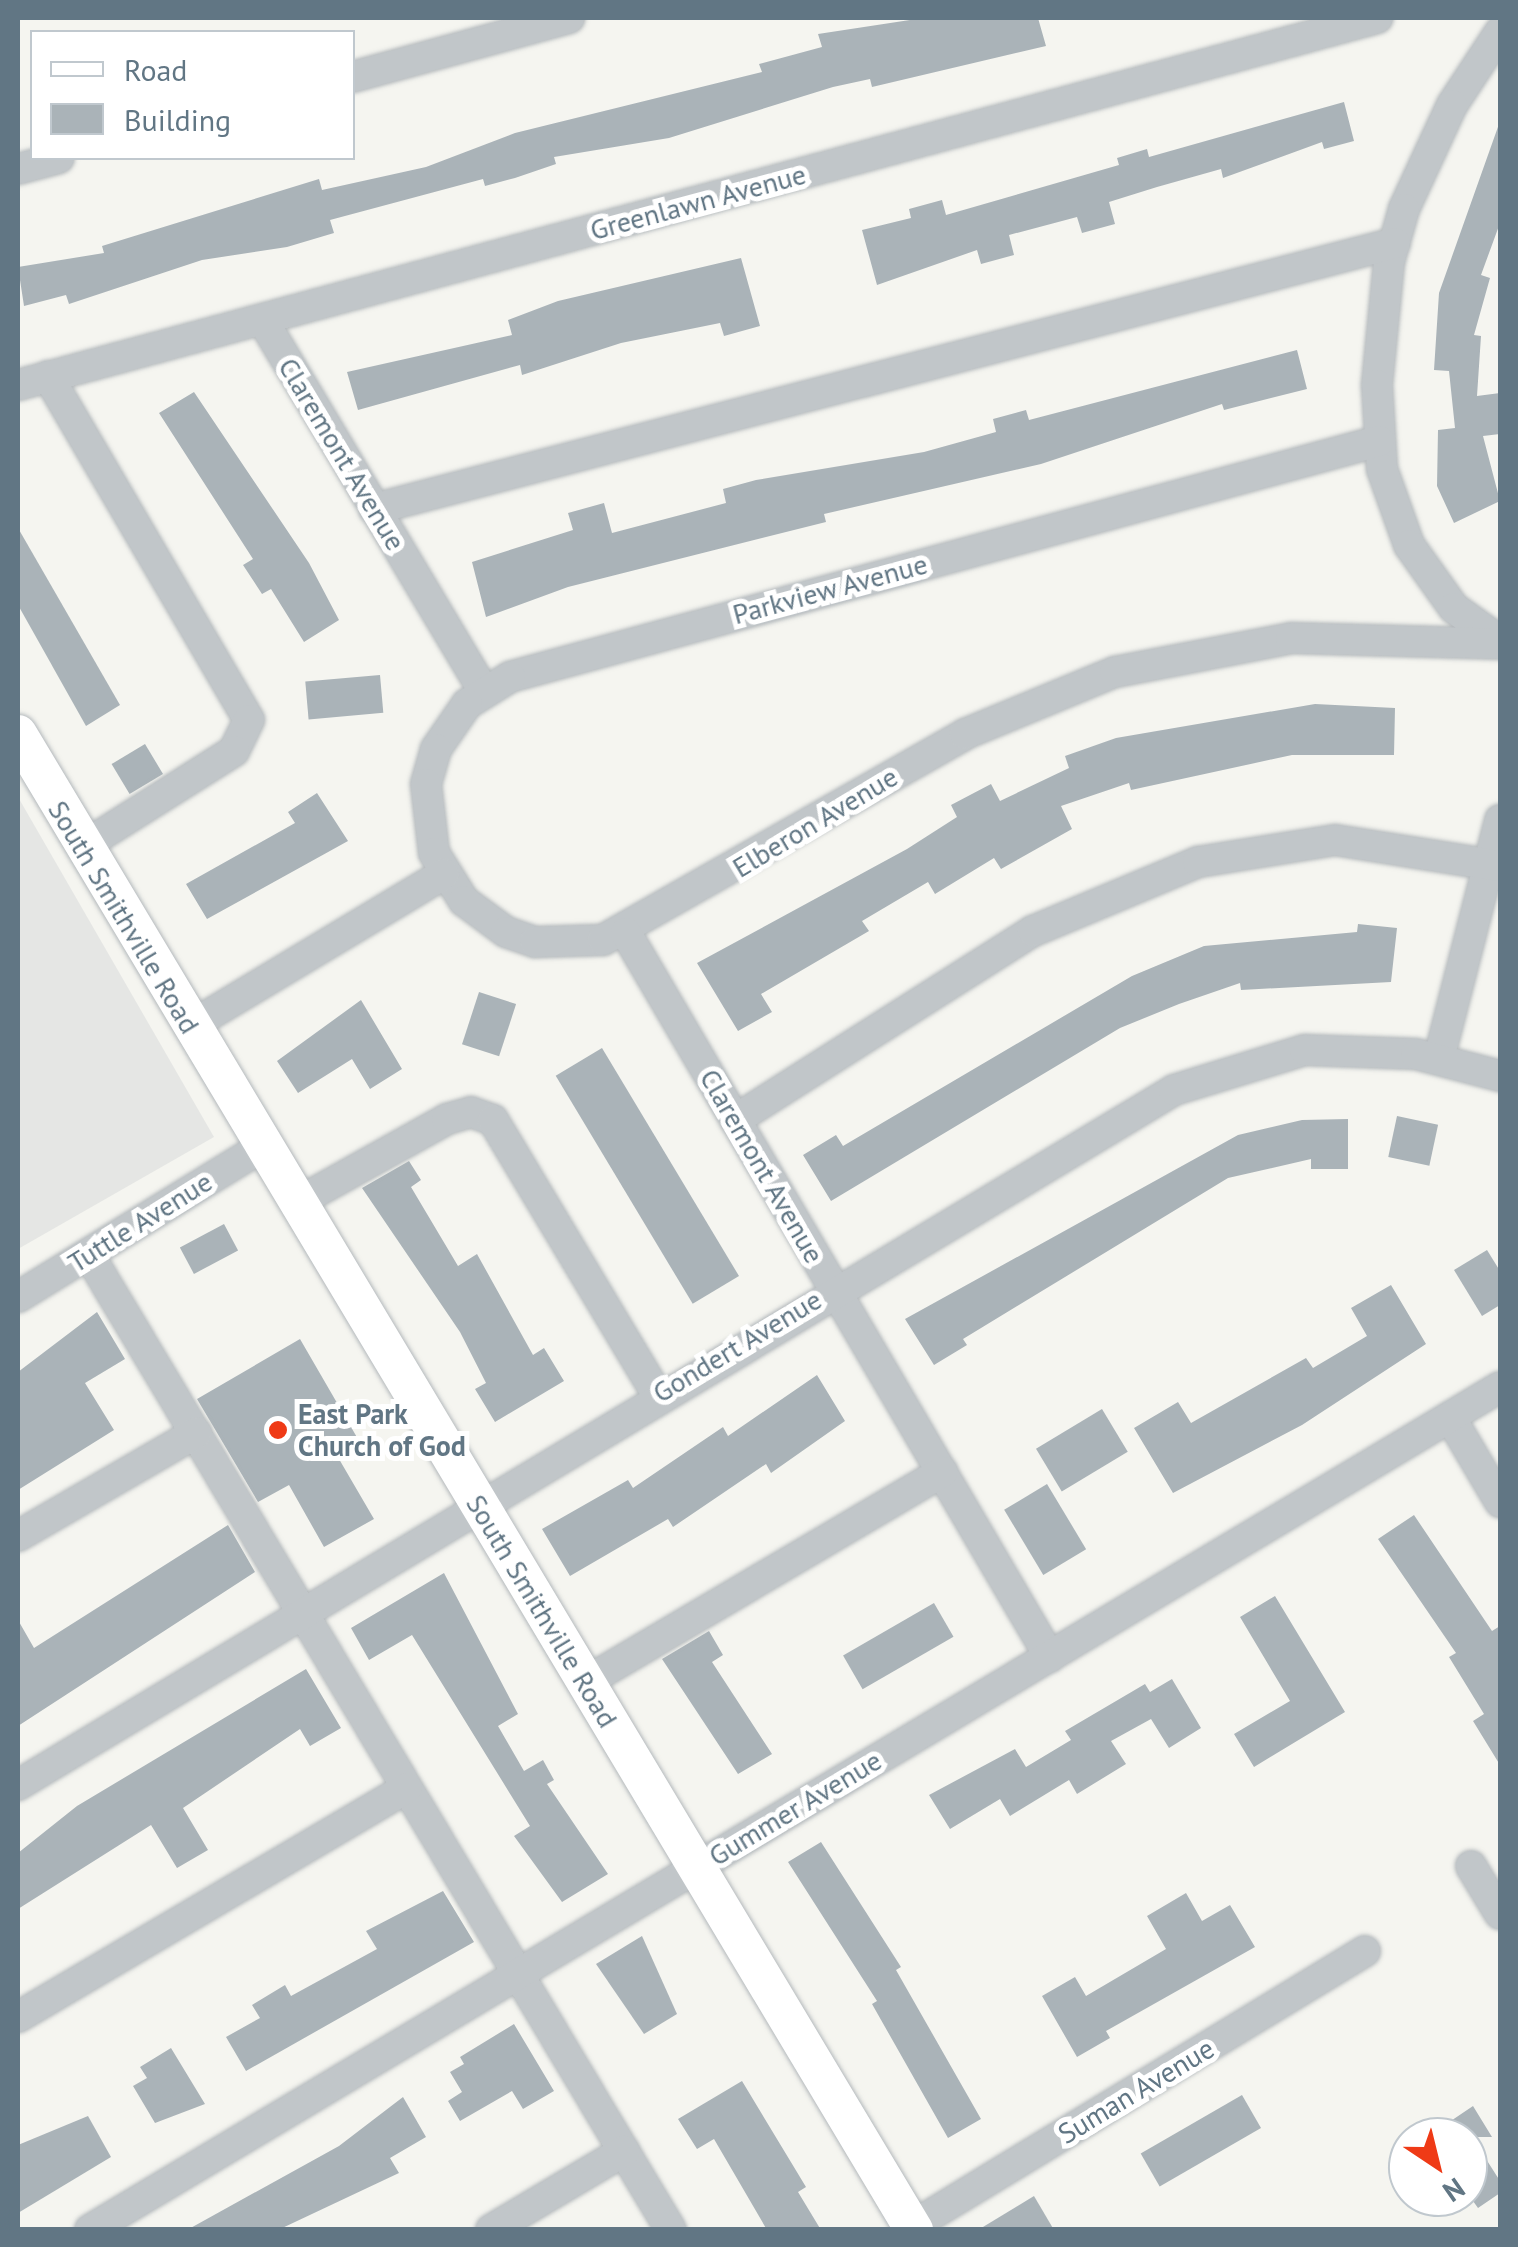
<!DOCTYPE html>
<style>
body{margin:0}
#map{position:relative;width:1518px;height:2247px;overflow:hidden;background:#f5f5f0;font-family:"PT Sans",sans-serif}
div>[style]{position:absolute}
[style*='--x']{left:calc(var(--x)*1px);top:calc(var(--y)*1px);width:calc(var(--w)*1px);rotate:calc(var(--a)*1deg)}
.built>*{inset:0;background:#e5e6e4}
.building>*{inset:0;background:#aab3b8;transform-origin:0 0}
.roads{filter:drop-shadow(0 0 2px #b4b9bc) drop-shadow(0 0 2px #b4b9bc)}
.minor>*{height:30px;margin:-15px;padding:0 15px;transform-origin:15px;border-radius:15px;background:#c1c6c9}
.major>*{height:38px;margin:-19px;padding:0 19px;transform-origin:19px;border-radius:19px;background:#fff}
.dots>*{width:28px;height:28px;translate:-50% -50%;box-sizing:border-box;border:5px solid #fff;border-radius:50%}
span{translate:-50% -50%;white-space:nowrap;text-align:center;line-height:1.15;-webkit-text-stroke:10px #fff;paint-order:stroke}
.street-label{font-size:28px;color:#617684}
.poi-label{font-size:28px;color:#617684;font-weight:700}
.left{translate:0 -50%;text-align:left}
.frame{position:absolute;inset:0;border:20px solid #617684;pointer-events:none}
.legend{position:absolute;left:30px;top:30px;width:325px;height:130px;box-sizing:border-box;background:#fff;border:2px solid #c0c8ce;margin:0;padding:12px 18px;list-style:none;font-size:30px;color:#617684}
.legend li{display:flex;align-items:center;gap:20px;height:50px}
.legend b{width:50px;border:2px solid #c0c8ce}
.north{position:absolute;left:1388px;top:2117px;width:100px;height:100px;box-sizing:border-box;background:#fff;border:2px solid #c0c8ce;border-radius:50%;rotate:145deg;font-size:28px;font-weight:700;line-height:40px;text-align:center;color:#617684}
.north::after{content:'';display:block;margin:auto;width:35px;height:45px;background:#ef3a16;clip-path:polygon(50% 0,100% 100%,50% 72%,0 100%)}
</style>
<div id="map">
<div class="built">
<div style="clip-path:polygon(18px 797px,214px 1137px,18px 1249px)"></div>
</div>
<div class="building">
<div style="clip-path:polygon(923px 18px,1038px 18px,1046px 46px,872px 87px,870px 79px,833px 87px,669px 138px,554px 157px,556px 164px,515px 178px,485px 186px,483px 179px,330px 220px,334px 233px,287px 247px,202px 260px,69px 304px,66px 295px,24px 306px,18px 267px,104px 253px,102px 246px,319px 179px,322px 190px,426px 167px,515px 133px,762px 72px,759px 64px,822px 47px,818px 34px)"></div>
<div style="clip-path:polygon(1344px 102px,1354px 141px,1324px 149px,1322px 142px,1223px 178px,1221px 169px,1157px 187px,1109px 202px,1115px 224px,1082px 233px,1077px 217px,1009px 235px,1014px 255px,981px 264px,977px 250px,877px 285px,862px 230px,911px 218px,909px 209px,942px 200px,946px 215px,1119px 165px,1117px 158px,1147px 149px,1149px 157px)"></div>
<div style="clip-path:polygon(1499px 124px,1500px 223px,1481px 275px,1490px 278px,1474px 335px,1481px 336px,1477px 396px,1500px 393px,1500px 434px,1483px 436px,1500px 501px,1454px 523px,1437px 486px,1438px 430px,1455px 428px,1449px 371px,1434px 370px,1439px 293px)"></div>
<div style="clip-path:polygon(741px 258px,760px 326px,724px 336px,720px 323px,621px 343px,522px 375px,520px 365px,358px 410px,347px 372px,512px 335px,508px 320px,558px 301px)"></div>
<div style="clip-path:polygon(1297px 350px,1307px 389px,1224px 410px,1222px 404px,1041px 464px,824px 514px,826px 522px,568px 587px,486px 617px,472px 562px,573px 530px,568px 513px,604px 503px,612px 533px,726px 503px,723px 489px,756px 480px,924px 452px,996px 432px,993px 419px,1026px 410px,1029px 420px)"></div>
<div style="clip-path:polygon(194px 392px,309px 563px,339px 620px,304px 642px,271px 589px,262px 594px,243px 565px,253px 559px,159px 413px)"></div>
<div style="clip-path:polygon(18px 528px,120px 705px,86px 726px,18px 605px)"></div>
<div style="left:380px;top:675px;width:38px;height:75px;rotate:85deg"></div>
<div style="clip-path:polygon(1315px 704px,1395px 708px,1394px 755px,1292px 755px,1131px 790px,1129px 783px,1061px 806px,1072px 829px,1001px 869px,994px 858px,935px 894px,928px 882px,862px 921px,869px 931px,761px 994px,772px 1012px,738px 1031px,697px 963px,907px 849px,957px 817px,951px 805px,991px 784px,1000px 801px,1069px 768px,1065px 756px,1116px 738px)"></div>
<div style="left:145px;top:744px;width:35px;height:39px;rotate:59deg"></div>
<div style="clip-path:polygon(317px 793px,348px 841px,207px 919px,186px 884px,295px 823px,288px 812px)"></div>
<div style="clip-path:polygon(1358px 924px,1397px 928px,1391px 982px,1241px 990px,1240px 983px,1179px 1004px,1120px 1028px,831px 1201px,803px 1155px,836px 1135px,843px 1146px,1132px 976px,1204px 946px,1357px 932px)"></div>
<div style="left:479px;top:992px;width:39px;height:55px;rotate:18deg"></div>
<div style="clip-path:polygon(361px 1000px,402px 1069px,370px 1089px,352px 1059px,298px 1093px,277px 1061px)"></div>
<div style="left:602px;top:1048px;width:266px;height:54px;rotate:59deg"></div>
<div style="left:1397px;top:1116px;width:42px;height:42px;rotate:12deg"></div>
<div style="clip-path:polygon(1348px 1119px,1348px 1169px,1311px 1169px,1311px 1159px,1228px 1178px,963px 1339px,967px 1345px,934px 1365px,905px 1319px,1238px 1135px,1302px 1120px)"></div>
<div style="clip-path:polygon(409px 1161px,421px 1180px,411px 1187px,458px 1266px,477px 1254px,533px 1355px,544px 1348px,564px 1381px,495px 1422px,475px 1389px,486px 1383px,460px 1332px,362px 1188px)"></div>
<div style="left:224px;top:1224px;width:30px;height:50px;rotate:62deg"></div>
<div style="clip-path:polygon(1487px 1250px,1500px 1271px,1500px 1305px,1482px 1316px,1454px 1270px)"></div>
<div style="clip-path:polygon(1391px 1285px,1426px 1344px,1302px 1425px,1173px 1493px,1134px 1428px,1178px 1402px,1191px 1423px,1306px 1358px,1313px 1368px,1367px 1336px,1351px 1308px)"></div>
<div style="clip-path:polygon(97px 1312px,125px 1359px,85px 1383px,114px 1430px,18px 1490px,18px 1372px)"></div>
<div style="clip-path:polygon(300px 1339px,362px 1446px,339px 1459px,374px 1519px,324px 1547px,289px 1485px,258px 1502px,197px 1399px)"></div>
<div style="clip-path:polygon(817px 1375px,845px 1421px,771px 1473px,766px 1464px,673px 1527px,668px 1519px,570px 1576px,542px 1529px,628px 1480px,633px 1488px,723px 1427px,728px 1436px)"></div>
<div style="left:1102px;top:1409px;width:50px;height:77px;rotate:59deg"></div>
<div style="left:1047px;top:1484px;width:76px;height:50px;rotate:59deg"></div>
<div style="clip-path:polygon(1414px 1515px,1492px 1631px,1500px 1626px,1500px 1765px,1473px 1721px,1484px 1714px,1449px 1657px,1456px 1653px,1378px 1539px)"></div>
<div style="clip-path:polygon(228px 1525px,255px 1572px,18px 1726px,18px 1620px,34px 1648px)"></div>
<div style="clip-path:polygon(444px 1573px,518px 1714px,498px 1726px,524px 1771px,543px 1760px,554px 1780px,547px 1784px,608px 1874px,562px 1902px,514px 1836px,530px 1826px,412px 1635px,369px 1660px,351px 1628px)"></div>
<div style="clip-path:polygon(1275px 1596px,1345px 1712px,1254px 1767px,1234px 1734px,1290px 1701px,1240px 1617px)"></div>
<div style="left:934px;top:1603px;width:39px;height:105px;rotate:60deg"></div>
<div style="clip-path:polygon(709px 1631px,723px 1655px,712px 1662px,772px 1754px,738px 1774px,662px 1659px)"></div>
<div style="clip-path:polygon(306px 1669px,341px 1728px,310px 1746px,300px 1729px,183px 1808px,208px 1850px,177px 1868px,151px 1825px,18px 1909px,18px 1853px,77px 1806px)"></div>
<div style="clip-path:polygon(1172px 1679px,1201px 1728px,1169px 1748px,1151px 1719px,1111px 1741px,1126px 1764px,1077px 1794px,1069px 1780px,1010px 1816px,1000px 1799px,950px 1829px,929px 1795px,1015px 1749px,1026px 1767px,1071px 1740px,1065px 1731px,1145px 1684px,1150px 1692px)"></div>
<div style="clip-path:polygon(821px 1842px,901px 1967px,896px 1970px,981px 2119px,948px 2138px,872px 2004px,877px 2001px,788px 1862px)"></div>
<div style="clip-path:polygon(443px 1891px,474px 1942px,246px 2071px,226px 2037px,260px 2018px,252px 2005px,285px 1985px,291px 1996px,377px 1949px,366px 1931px)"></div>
<div style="clip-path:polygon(1186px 1893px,1202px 1921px,1230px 1905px,1255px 1947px,1106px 2031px,1110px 2038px,1077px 2057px,1042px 1996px,1075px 1977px,1086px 1996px,1166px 1949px,1147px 1916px)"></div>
<div style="clip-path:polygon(642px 1936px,677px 2014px,644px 2034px,596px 1964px)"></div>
<div style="clip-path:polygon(514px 2024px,554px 2091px,523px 2109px,512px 2091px,460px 2121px,448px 2101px,462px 2092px,450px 2072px,464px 2064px,460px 2057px)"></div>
<div style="clip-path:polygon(171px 2048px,205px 2104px,155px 2123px,133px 2086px,147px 2078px,140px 2067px)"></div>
<div style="clip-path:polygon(742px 2081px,806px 2187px,798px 2192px,821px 2230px,767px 2230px,714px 2139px,697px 2149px,678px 2119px)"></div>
<div style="left:1242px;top:2095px;width:38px;height:117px;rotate:60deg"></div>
<div style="clip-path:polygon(403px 2097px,426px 2137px,390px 2158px,399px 2173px,278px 2230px,187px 2230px,339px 2146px)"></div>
<div style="clip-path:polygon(1473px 2106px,1492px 2137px,1472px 2137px,1500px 2181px,1500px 2193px,1478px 2208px,1468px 2194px,1468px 2137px,1427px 2137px)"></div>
<div style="clip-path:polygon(88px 2116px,111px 2157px,18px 2213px,18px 2145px)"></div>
<div style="clip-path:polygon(1034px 2196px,1054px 2230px,978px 2230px)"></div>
</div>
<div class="roads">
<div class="minor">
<div style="--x:1500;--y:32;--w:87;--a:123.3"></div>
<div style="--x:1452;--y:105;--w:115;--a:114.8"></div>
<div style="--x:1404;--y:209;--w:55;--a:105.8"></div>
<div style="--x:1389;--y:262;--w:124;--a:95.6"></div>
<div style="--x:1377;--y:385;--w:84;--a:86.6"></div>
<div style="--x:1382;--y:469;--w:81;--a:70.4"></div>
<div style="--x:1409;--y:545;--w:77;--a:54.5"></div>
<div style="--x:1454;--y:608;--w:57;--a:35.7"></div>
<div style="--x:352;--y:77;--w:225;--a:-15.2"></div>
<div style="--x:18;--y:169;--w:42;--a:-15"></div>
<div style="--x:262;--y:319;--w:433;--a:59.2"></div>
<div style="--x:48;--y:376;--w:398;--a:59.7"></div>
<div style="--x:249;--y:720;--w:34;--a:116"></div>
<div style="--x:234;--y:751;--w:180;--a:147.7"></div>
<div style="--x:18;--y:385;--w:1408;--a:-15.11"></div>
<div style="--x:1379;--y:441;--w:900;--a:164.81"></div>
<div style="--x:510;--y:677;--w:51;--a:147.9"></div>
<div style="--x:467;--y:704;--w:55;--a:124.6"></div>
<div style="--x:436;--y:749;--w:36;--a:106"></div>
<div style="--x:426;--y:784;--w:69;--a:83.4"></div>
<div style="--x:434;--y:853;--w:57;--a:58"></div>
<div style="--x:464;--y:901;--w:52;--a:36.4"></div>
<div style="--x:506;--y:932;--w:31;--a:19"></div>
<div style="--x:535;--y:942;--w:68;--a:-1.7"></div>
<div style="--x:603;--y:940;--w:417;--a:-29.6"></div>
<div style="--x:965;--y:734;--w:162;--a:-22.5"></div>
<div style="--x:1115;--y:672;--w:179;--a:-10.9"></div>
<div style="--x:1291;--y:638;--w:209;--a:1.6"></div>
<div style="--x:374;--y:509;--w:1055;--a:-14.6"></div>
<div style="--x:626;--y:933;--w:839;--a:59.65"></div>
<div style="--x:189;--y:1027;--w:297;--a:-31"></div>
<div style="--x:1439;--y:1058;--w:246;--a:-75.6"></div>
<div style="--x:735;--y:1120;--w:353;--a:-32.4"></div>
<div style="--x:1033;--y:931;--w:179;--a:-22.7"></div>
<div style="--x:1198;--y:862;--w:139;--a:-9.1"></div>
<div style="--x:1335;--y:840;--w:167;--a:9"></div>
<div style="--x:298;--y:1202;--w:171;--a:-29.1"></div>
<div style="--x:447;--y:1119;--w:25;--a:-16"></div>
<div style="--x:471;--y:1112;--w:23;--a:20"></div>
<div style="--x:493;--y:1120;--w:319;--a:59.1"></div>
<div style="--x:89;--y:1255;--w:1135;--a:59.17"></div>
<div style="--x:18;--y:1297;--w:288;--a:-31.6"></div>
<div style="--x:1450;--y:1417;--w:99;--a:59.5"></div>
<div style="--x:18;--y:1536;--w:206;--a:-30.1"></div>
<div style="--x:584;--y:1683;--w:416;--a:-30.5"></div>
<div style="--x:18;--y:1785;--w:1349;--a:-31.01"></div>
<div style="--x:1174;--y:1090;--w:137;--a:-17"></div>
<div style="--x:1305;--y:1050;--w:111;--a:2.1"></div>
<div style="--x:1416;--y:1054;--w:87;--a:14.7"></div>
<div style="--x:1471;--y:1866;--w:56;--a:58.9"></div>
<div style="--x:18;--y:2017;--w:451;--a:-30.5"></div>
<div style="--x:90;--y:2230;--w:1643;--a:-30.87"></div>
<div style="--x:491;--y:2230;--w:155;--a:-30.7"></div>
<div style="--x:906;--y:2230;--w:537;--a:-31.29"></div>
</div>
<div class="major">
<div style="--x:18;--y:734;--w:1744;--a:59.08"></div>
</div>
</div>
<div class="dots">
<div style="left:278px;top:1430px;background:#ef3a16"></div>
</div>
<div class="street-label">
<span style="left:698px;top:202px;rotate:-15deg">Greenlawn Avenue</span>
<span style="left:342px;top:454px;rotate:59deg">Claremont Avenue</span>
<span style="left:830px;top:589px;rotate:-15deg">Parkview Avenue</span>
<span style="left:815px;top:822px;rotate:-31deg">Elberon Avenue</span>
<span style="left:124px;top:917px;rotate:59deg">South Smithville Road</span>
<span style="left:762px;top:1166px;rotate:60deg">Claremont Avenue</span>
<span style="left:140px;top:1222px;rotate:-32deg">Tuttle Avenue</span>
<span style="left:737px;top:1346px;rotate:-31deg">Gondert Avenue</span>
<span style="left:542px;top:1611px;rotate:59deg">South Smithville Road</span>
<span style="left:795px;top:1808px;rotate:-31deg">Gummer Avenue</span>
<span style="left:1136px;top:2091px;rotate:-31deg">Suman Avenue</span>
</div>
<div class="poi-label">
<span class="left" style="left:298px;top:1430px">East Park<br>Church of God</span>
</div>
<div class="frame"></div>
<ul class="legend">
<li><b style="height:12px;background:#fff"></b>Road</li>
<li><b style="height:28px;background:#aab3b8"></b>Building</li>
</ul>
<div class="north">N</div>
</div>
